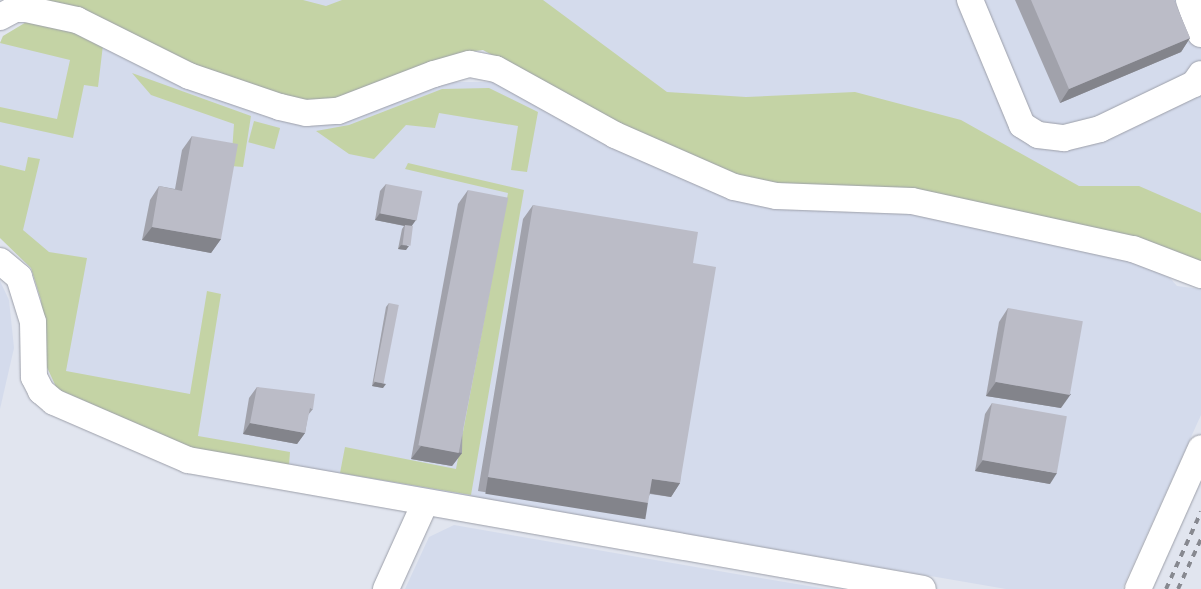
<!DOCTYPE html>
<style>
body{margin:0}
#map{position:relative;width:1201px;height:589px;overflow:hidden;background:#e1e5ef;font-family:"Noto Sans",sans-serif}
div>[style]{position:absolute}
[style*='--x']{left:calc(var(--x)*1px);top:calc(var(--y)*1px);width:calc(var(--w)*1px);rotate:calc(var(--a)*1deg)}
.built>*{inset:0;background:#d4dbec}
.green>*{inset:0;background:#c4d3a5;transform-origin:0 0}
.roads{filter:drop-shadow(0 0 1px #9c9fa9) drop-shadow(0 0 1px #9c9fa9)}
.minor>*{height:26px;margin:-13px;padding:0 13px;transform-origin:13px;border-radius:13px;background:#fff}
.rail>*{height:4px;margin-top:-2px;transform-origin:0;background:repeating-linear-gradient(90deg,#878990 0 6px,transparent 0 12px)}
.wall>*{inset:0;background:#a1a2ab}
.shaded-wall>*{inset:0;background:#83848b;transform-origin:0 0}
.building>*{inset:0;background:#bbbcc7;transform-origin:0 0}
span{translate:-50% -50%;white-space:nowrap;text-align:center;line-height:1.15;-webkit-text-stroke:4px #eef2fd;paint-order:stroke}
</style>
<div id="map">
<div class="built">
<div style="clip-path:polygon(42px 0,1201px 0,1201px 265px,918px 192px,764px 182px,504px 64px,483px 50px,466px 52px)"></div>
<div style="clip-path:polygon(3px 36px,439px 82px,496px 82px,687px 178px,895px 210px,1133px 260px,1170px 278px,1177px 286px,1201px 289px,1201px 415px,1122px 589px,1006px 589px,194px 449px,45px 363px,41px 300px,31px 268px,0 238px,0 43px)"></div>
<div style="clip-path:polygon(0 281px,9px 300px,14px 348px,0 409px)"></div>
<div style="clip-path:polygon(454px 525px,736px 574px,827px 589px,405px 589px,429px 537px)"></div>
</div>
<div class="green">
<div style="clip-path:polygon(42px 0,303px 0,326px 6px,342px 0,543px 0,667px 92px,746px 97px,855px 92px,961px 120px,1079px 186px,1139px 186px,1201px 213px,1201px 265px,918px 192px,764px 182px,738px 176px,599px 114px,483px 50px,466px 52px,342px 102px,302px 101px,232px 80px)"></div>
<div style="clip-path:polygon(28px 21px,79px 32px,103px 45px,98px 87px,84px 85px,73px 138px,0 122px,0 107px,57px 119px,70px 60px,0 43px,3px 36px)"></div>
<div style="clip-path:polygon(132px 73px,251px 116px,243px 167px,231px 166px,234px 124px,151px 95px)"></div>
<div style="clip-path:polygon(489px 88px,538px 112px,527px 172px,511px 170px,518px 126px,439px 113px,435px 128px,406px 125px,374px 159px,349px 154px,316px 131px,349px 125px,442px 89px)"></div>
<div style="left:254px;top:121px;width:27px;height:22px;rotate:15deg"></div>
<div style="clip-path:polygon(28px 157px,40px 159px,23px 230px,49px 252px,87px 258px,66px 371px,190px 394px,207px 291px,221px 294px,198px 436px,290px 452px,289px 465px,194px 449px,57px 389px,45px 363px,41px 300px,31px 268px,0 238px,0 165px,25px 171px)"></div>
<div style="clip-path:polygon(408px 163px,524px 190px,471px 495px,340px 473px,345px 447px,456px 469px,508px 193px,405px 169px)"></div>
</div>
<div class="roads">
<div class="minor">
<div style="--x:970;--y:0;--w:135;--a:67.4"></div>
<div style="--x:1022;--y:125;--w:19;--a:32"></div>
<div style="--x:1038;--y:135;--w:26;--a:7"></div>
<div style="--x:1064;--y:138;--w:37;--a:-14"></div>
<div style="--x:1100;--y:129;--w:104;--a:-25.6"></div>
<div style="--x:1194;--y:84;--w:12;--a:-55"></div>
<div style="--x:1189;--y:0;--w:36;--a:71"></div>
<div style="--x:0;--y:17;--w:17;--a:-28"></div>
<div style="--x:15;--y:9;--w:11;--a:0"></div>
<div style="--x:26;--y:9;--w:52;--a:12.2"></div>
<div style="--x:77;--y:20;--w:125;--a:26.6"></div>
<div style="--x:189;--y:76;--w:96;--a:18.8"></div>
<div style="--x:280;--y:107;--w:27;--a:13"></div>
<div style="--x:306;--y:113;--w:32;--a:-4"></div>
<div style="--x:338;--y:111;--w:103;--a:-21.1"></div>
<div style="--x:434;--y:74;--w:37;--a:-16"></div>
<div style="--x:470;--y:64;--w:26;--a:11"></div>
<div style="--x:496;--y:69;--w:136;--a:29"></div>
<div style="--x:615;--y:135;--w:130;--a:23.6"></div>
<div style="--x:734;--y:187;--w:43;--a:12.1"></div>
<div style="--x:776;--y:196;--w:136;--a:2.1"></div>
<div style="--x:912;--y:201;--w:226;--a:12.3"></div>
<div style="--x:1133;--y:249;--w:73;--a:20.9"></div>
<div style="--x:0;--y:261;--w:25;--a:40"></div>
<div style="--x:19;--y:277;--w:47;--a:72.7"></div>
<div style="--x:33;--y:322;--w:55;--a:89"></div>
<div style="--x:34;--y:377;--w:16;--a:63"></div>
<div style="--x:41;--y:391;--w:17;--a:40"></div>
<div style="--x:54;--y:402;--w:146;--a:23.4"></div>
<div style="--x:188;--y:460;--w:746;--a:9.95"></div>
<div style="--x:386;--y:589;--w:94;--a:-65.6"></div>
<div style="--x:1138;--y:589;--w:154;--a:-65.9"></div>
</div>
</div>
<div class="rail">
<div style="--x:1166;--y:589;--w:85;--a:-65.6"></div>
<div style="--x:1178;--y:589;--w:55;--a:-65.3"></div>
</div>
<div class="wall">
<div style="clip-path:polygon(1015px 0,1174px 0,1190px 38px,1181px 52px,1060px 103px)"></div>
<div style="clip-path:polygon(192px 136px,221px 239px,211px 253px,142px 240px,150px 200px,159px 186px,175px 189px,182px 150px)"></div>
<div style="clip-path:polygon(386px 184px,412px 226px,406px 250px,398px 249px,402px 229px,404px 226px,375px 220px,380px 191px)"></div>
<div style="clip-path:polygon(468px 190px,462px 453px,452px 466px,411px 459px,458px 204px)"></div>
<div style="clip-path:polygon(533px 205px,693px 263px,680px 483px,671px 497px,650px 494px,638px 517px,478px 491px,523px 219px)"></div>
<div style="clip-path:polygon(389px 303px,383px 388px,372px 386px,386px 307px)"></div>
<div style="clip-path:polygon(1008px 308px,1061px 408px,986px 396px,999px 322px)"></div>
<div style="clip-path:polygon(257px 387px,313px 409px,308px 415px,305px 433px,297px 444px,243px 434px,249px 398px)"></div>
<div style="clip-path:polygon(992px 403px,1050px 484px,975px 471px,985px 414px)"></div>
</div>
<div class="shaded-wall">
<div style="clip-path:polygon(1190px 38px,1181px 52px,1060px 103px,1069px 89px)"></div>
<div style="clip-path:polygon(380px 213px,416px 220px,411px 227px,375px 220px)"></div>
<div style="clip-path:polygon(152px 227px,221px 239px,211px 253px,142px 240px)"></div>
<div style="clip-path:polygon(401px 245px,409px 246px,406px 250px,398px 249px)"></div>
<div style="clip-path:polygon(375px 382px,386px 384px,383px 388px,372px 386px)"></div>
<div style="clip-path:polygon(996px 382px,1071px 394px,1061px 408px,986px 396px)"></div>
<div style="clip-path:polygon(250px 423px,305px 433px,297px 444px,243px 434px)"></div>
<div style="clip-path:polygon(421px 446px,462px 453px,452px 466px,411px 459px)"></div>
<div style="clip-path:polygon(983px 460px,1057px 473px,1050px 484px,975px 471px)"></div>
<div style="left:488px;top:477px;width:162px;height:17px;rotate:9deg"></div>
<div style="clip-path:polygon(652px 479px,680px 483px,671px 497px,642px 492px)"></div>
</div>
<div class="building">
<div style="clip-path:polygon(1031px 0,1174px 0,1190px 38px,1069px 89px)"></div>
<div style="clip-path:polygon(192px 136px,238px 144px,221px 239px,152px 227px,159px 186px,182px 191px)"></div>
<div style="left:386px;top:184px;width:37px;height:30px;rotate:11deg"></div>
<div style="left:468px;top:190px;width:41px;height:260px;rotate:11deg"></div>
<div style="clip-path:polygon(533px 205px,698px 232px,693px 263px,716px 267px,680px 483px,652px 479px,648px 503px,488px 477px)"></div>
<div style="left:405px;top:225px;width:8px;height:20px;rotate:7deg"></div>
<div style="left:389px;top:303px;width:10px;height:80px;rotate:11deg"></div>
<div style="left:1008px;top:308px;width:76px;height:75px;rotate:10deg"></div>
<div style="clip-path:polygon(257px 387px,315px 394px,313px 409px,310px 408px,305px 433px,250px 423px)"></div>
<div style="left:992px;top:403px;width:76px;height:58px;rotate:10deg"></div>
</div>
</div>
